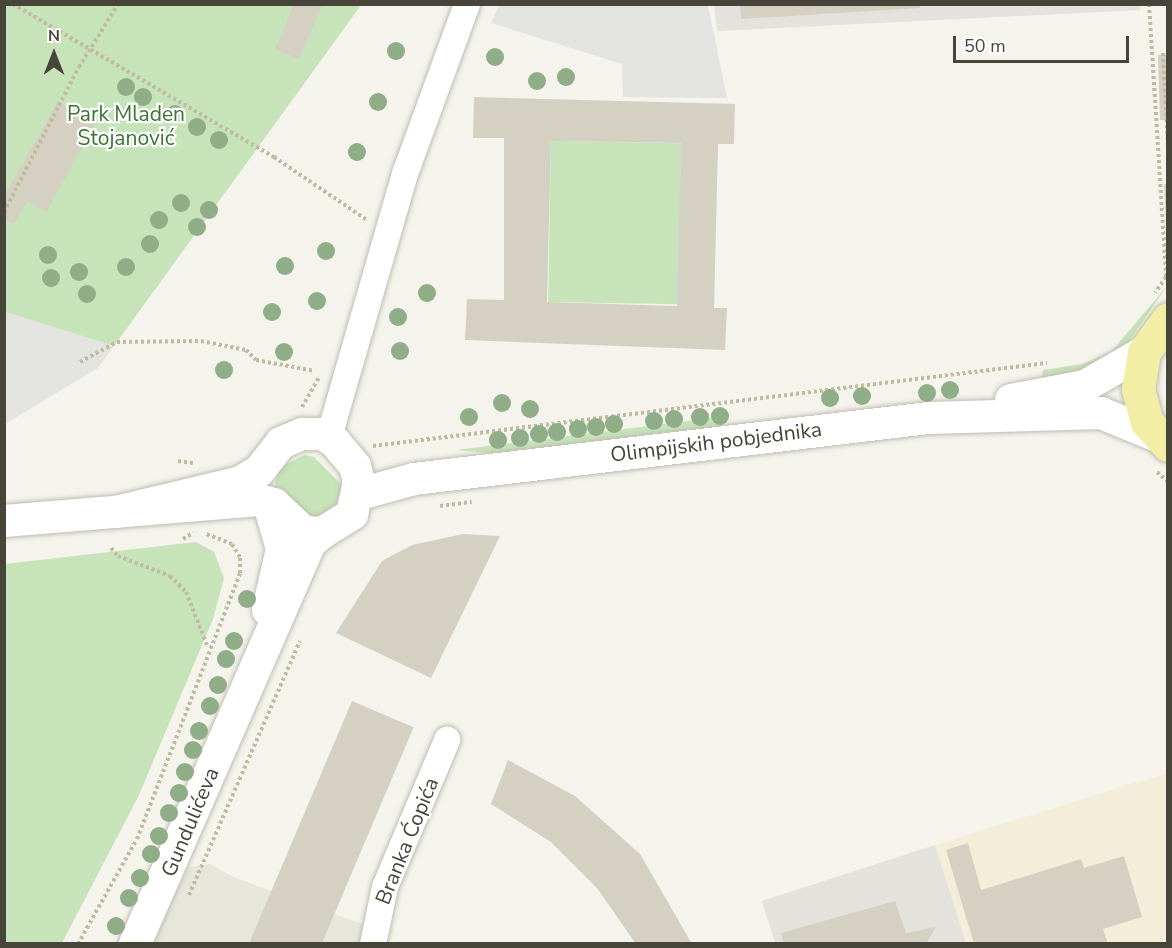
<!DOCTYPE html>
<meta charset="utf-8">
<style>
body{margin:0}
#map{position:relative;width:1172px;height:948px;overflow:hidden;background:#f4f3ec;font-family:"Nunito Sans",sans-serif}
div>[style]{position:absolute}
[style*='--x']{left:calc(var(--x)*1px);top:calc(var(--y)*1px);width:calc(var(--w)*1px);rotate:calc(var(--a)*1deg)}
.residential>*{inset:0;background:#e7e6da}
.commercial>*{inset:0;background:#f3eeda}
.industrial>*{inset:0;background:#e4e2dd}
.green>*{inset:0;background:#c7e3ba;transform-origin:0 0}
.parking>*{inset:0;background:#e3e3df}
.building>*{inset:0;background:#d4d1c2;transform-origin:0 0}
.path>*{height:4px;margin-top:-2px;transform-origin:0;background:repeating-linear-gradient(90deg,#bfbba2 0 3px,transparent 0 6px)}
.roads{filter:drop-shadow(0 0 2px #bebdaf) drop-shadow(0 0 2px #bebdaf)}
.minor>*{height:26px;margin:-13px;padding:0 13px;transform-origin:13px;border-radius:13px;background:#fff}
.tertiary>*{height:32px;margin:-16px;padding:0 16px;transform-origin:16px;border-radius:16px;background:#fff}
.primary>*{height:33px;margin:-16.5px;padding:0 16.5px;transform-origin:16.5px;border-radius:16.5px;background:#f3eea6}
.trees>*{width:18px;height:18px;margin:-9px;border-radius:50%;background:#8fad86}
span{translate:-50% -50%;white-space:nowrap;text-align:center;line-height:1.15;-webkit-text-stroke:4.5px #fff;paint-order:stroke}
.park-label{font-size:21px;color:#3d7333}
.street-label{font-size:21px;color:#47453a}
.frame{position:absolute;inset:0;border:6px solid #47453a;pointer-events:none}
.north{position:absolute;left:24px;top:24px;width:60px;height:60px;-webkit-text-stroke:4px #fff;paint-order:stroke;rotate:0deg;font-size:16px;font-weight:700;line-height:24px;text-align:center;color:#47453a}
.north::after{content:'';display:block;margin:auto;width:21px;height:27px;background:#47453a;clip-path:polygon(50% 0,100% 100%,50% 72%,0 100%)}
.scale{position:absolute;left:953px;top:36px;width:176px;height:27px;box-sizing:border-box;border:3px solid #47453a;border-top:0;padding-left:8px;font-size:18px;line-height:21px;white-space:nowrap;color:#47453a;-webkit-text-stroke:4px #fff;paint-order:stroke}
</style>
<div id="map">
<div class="residential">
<div style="clip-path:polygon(210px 864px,233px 877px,387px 933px,389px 943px,149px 944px,189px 867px)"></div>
</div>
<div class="commercial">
<div style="clip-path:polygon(1167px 773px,1167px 943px,966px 943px,935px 845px)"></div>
</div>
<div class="industrial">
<div style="clip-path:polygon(1140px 4px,1140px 10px,717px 31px,714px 5px)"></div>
<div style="clip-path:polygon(935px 845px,966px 943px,775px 943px,762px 901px)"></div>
</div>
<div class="green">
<div style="clip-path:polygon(4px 5px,361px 5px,114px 346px,5px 312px)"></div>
<div style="left:551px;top:141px;width:130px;height:161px;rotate:1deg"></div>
<div style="clip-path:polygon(1167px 286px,1123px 350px,1096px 371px,1042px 380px,1043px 370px,1082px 364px,1111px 352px)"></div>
<div style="clip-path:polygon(728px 416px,722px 426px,502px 454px,456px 450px)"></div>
<div style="clip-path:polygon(304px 455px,314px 457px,349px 492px,328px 517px,312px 519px,274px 489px,279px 468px)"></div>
<div style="clip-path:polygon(196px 542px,214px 552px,224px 578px,213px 619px,139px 795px,62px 943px,5px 943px,5px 564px)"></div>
</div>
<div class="parking">
<div style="clip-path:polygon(499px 5px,708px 5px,727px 98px,623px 97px,622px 64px,491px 23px)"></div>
<div style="clip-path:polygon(5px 312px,114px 346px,98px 368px,5px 424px)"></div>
</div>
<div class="building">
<div style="clip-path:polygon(294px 4px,323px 4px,299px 59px,275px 49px)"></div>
<div style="clip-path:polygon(740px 4px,919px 4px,920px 8px,741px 19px)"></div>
<div style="clip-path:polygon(1158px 55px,1168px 55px,1168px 120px,1160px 120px)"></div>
<div style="clip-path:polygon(evenodd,474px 97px,735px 104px,734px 144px,718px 144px,714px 308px,727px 308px,725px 350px,465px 340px,467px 299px,504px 300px,504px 138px,473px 138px,474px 97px,551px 141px,681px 143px,677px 306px,547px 302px,551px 141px)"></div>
<div style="clip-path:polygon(58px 102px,96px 123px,46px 212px,27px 201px,14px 224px,4px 219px,4px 196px)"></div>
<div style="clip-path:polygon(1164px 184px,1168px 184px,1168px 222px,1166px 222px)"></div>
<div style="clip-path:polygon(463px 534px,500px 536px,431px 678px,336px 633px,382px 561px,412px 545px)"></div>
<div style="left:352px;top:701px;width:67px;height:261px;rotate:23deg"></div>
<div style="clip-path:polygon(508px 760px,575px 796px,640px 854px,692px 944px,636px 944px,597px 888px,551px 842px,491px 804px)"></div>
<div style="clip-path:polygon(968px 843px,981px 890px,1081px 859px,1084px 868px,1124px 856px,1142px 917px,1103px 929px,1108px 944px,974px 944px,946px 850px)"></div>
<div style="clip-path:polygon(895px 901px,906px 933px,936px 927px,926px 944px,784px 944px,781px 933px)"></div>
</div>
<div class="path">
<div style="--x:13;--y:4;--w:303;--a:30.4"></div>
<div style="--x:274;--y:157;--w:112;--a:34.1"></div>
<div style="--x:1149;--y:4;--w:274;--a:86.4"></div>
<div style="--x:1166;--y:277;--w:19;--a:125"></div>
<div style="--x:1163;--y:53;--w:91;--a:86.9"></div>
<div style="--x:4;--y:212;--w:163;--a:-62.7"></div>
<div style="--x:79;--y:67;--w:74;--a:-58.2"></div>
<div style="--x:80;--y:362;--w:42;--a:-28.4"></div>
<div style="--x:117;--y:342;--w:84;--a:-0.7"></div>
<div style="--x:201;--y:341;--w:46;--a:11.3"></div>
<div style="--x:246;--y:350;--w:14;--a:45"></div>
<div style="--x:256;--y:360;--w:60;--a:10.6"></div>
<div style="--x:302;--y:407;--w:34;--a:-60"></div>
<div style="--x:373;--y:446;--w:679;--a:-7.02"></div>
<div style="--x:178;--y:461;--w:15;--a:8"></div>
<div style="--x:1157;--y:472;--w:15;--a:42"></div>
<div style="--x:440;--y:506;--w:32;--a:-7"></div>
<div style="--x:183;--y:539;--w:12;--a:-31"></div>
<div style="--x:111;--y:548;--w:11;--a:49"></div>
<div style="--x:118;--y:556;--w:56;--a:21"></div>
<div style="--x:170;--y:576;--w:23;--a:45"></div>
<div style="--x:186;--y:592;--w:57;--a:68.4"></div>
<div style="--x:189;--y:895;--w:277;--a:-66.4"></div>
<div style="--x:78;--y:944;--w:120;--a:-60.7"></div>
<div style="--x:137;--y:839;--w:285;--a:-68.8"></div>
<div style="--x:240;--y:573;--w:16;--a:-90"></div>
<div style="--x:240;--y:557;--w:15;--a:-122"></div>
<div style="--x:232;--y:544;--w:28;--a:-159"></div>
</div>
<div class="roads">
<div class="minor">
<div style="--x:329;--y:437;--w:277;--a:-73.9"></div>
<div style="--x:406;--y:171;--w:178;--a:-69.9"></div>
<div style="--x:373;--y:944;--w:58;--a:-78.1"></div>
<div style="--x:385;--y:887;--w:160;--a:-67.1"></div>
</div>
<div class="tertiary">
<div style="--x:1011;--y:400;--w:75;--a:-10.7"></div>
<div style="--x:1085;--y:386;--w:68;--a:-30"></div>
<div style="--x:360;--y:494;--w:56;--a:-15.5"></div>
<div style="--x:414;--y:479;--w:519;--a:-6.76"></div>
<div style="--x:929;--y:418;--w:172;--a:-1.7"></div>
<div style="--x:1101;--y:413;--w:58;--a:22.2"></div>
<div style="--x:4;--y:521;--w:256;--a:-4.7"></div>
<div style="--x:259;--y:500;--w:16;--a:15"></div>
<div style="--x:274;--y:504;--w:41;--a:43"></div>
<div style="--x:304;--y:532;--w:18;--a:3"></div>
<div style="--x:322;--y:533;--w:36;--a:-32"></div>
<div style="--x:352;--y:514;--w:33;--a:-78"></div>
<div style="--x:359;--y:482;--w:16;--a:-104"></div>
<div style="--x:355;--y:466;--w:31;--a:-130"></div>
<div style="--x:335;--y:442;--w:15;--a:-148"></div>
<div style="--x:322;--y:434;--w:20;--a:180"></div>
<div style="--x:302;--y:434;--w:23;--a:157"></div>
<div style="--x:281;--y:443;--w:36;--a:128"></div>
<div style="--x:259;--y:471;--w:21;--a:149"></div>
<div style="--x:241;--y:482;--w:129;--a:166.5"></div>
<div style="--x:268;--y:610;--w:63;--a:-77.1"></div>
<div style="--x:282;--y:549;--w:47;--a:-106.1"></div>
<div style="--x:135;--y:944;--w:438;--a:-66.4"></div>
<div style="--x:310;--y:543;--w:16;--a:-40"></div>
</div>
<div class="primary">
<div style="--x:1168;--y:319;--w:41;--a:126"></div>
<div style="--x:1144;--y:352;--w:37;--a:99"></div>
<div style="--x:1138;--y:389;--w:34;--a:75"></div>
<div style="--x:1147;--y:422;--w:31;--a:48"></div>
</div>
</div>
<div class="trees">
<div style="left:396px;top:51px"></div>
<div style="left:495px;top:57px"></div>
<div style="left:566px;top:77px"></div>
<div style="left:537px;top:81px"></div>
<div style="left:126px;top:87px"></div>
<div style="left:143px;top:97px"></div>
<div style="left:378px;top:102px"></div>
<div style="left:175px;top:114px"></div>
<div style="left:197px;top:127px"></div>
<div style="left:219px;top:140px"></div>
<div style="left:357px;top:152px"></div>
<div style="left:181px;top:203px"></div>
<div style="left:209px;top:210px"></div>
<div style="left:159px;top:220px"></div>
<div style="left:197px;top:227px"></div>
<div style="left:150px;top:244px"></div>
<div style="left:326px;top:251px"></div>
<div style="left:48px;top:255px"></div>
<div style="left:285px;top:266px"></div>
<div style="left:126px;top:267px"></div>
<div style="left:79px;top:272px"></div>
<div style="left:51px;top:278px"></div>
<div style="left:427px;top:293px"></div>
<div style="left:87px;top:294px"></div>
<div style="left:317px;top:301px"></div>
<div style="left:272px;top:312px"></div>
<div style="left:398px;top:317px"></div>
<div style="left:400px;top:351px"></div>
<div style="left:284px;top:352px"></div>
<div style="left:224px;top:370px"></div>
<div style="left:950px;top:390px"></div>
<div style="left:927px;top:393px"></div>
<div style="left:862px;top:396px"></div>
<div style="left:830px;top:398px"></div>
<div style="left:502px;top:403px"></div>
<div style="left:530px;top:409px"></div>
<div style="left:720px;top:416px"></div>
<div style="left:469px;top:417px"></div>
<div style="left:700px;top:417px"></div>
<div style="left:674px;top:419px"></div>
<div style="left:654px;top:421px"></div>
<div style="left:614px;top:424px"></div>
<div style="left:596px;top:427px"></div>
<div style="left:578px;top:429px"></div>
<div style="left:557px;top:432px"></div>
<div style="left:539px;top:434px"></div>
<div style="left:520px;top:438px"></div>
<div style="left:498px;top:440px"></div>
<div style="left:247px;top:599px"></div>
<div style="left:234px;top:641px"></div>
<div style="left:226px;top:659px"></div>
<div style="left:218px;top:685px"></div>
<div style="left:210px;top:706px"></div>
<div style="left:199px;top:731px"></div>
<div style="left:193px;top:750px"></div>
<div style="left:185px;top:772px"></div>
<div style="left:179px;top:793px"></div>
<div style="left:169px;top:813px"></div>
<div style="left:159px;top:836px"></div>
<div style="left:151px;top:854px"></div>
<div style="left:140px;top:878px"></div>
<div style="left:129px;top:898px"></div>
<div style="left:116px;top:926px"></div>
</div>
<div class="park-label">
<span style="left:126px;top:126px">Park Mladen<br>Stojanović</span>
</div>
<div class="street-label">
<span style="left:716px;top:442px;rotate:-7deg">Olimpijskih pobjednika</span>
<span style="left:190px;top:822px;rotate:-67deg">Gundulićeva</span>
<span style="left:407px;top:841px;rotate:-68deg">Branka Ćopića</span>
</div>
<div class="frame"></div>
<div class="north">N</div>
<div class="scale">50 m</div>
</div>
